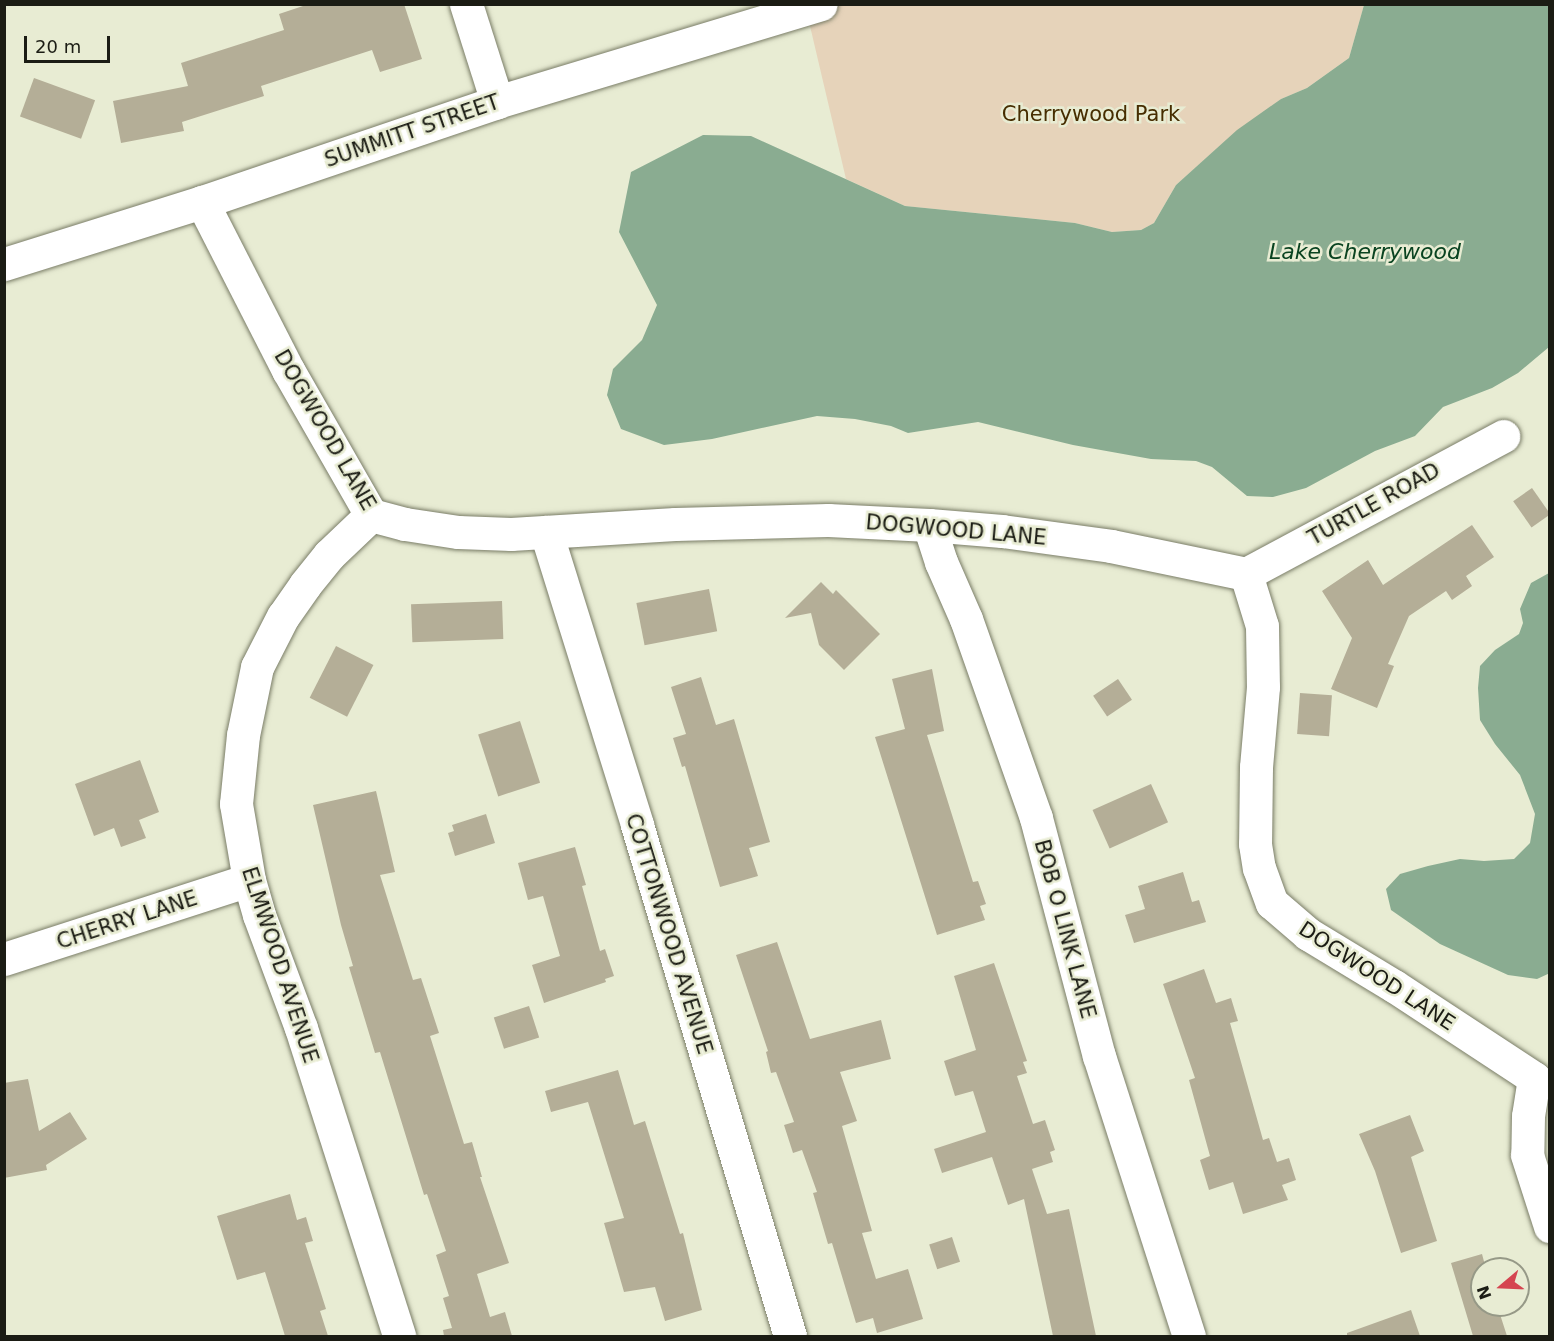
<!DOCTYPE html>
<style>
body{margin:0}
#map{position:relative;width:1554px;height:1341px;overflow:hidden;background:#e8ecd3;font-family:"DejaVu Sans",sans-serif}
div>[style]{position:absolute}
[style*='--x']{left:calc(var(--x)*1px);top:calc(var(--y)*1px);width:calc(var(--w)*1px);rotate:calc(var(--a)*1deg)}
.green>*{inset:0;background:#e6d3ba}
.water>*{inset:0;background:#8aac91}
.building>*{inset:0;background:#b4ae97;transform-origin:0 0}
.roads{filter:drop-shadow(0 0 2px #7a7d67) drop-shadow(0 0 2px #7a7d67)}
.minor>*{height:33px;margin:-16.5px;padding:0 16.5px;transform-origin:16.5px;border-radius:16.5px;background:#fff}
span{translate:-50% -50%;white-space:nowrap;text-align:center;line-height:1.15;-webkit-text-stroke:5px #e8ecd3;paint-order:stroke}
.park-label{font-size:21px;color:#462d01}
.street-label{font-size:21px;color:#1b1c14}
.water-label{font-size:22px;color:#094320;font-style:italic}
.frame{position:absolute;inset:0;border:6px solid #1b1c14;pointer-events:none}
.north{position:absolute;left:1470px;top:1257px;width:60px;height:60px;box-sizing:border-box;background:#e8ecd3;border:2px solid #969987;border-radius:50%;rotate:251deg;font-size:16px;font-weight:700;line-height:24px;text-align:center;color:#1b1c14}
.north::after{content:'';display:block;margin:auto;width:21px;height:27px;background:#d54550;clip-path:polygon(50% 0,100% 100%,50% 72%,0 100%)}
.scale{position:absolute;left:24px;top:36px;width:86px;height:27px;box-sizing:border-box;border:3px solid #1b1c14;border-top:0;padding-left:8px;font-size:18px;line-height:21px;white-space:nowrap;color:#1b1c14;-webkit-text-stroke:4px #e8ecd3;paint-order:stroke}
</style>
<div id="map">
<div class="green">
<div style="clip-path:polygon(821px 4px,1364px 5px,1349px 58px,1307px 88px,1281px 99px,1221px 145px,1176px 185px,1154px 223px,1141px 230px,1112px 232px,1075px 223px,905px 206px,846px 179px,806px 9px)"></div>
</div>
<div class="water">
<div style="clip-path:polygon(1364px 5px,1549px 5px,1549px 347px,1518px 373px,1492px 388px,1443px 407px,1415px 436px,1375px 451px,1306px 488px,1273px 497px,1247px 496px,1212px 467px,1196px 461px,1151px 459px,1073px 445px,978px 422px,908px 433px,891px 426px,855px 419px,817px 416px,712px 439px,664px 445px,621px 429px,607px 395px,613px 369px,642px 340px,657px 305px,619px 232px,631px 172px,703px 135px,751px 136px,905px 206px,1075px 223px,1112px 232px,1141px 230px,1154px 223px,1176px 185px,1237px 130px,1281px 99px,1307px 88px,1349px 58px)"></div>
<div style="clip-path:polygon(1549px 573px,1550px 973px,1537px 979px,1508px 975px,1440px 944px,1391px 910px,1386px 889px,1400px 874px,1428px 866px,1460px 859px,1484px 861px,1514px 859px,1530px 843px,1535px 814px,1520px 775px,1495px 744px,1480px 720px,1478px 688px,1480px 666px,1495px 650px,1519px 634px,1523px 623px,1520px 609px,1531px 583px)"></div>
</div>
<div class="building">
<div style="clip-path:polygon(309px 4px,404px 4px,422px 59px,380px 72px,372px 50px,261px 86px,264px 96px,182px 122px,184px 131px,121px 143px,113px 101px,188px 86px,181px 63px,284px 30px,279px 14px)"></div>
<div style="left:34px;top:78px;width:65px;height:41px;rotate:20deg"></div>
<div style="left:1532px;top:488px;width:32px;height:23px;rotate:55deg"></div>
<div style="clip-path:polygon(1472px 525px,1494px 557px,1466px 576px,1472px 586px,1452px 600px,1446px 591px,1409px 616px,1388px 664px,1394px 666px,1377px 708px,1331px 689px,1352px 638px,1322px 591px,1368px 560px,1383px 585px)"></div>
<div style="clip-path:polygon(821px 582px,833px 594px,836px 590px,880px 634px,844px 670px,819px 645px,811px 613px,785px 618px)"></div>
<div style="left:709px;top:589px;width:43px;height:74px;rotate:79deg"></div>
<div style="left:502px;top:601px;width:38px;height:91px;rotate:88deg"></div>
<div style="left:336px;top:646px;width:42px;height:58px;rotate:27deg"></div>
<div style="clip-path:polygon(932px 669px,944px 731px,927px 735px,973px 882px,978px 881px,986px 904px,980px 906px,985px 920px,937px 935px,875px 737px,905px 729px,892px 679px)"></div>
<div style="clip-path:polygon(701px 677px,716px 725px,734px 719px,770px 842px,749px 848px,758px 876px,720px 887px,685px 766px,682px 767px,673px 738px,686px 734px,671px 687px)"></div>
<div style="left:1118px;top:679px;width:25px;height:30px;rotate:56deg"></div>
<div style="left:1300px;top:693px;width:32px;height:41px;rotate:4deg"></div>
<div style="left:520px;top:721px;width:65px;height:44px;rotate:72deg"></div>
<div style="clip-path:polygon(140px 760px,159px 812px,139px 820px,146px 838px,121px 847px,114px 828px,94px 836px,75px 784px)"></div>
<div style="left:1151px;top:784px;width:42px;height:64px;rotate:66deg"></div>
<div style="clip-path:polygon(376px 791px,395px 872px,380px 875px,413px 980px,421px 978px,439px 1033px,430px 1036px,464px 1144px,472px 1142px,482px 1177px,480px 1177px,509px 1263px,477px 1274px,490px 1317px,505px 1312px,512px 1336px,444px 1336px,443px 1330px,452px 1328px,443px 1298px,449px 1296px,436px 1255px,446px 1251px,427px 1194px,424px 1195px,380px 1052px,375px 1053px,349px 967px,353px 966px,341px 925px,313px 805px)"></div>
<div style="clip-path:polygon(486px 814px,495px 843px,455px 856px,448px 833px,454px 831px,452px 825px)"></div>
<div style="clip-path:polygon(575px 847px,586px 885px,582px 886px,600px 951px,605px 949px,614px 976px,605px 979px,606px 982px,544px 1003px,532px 965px,560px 956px,543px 896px,528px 900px,518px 863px)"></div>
<div style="clip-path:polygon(1183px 872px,1192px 902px,1199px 900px,1206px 922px,1134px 943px,1125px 915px,1145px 909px,1138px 886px)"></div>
<div style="clip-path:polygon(777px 942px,810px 1039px,881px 1020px,891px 1059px,840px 1072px,857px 1121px,842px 1126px,872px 1231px,862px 1233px,876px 1279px,908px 1269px,923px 1319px,877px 1333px,873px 1318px,856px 1323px,832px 1243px,828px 1244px,813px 1193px,817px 1192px,802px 1150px,793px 1153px,784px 1125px,794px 1122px,776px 1072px,771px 1073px,766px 1052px,768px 1051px,736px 955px)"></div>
<div style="clip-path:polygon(994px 963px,1027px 1061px,1023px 1062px,1027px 1073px,1017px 1076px,1033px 1124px,1045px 1120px,1055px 1150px,1050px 1152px,1053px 1162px,1032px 1169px,1047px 1214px,1069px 1209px,1096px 1336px,1053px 1336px,1024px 1199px,1008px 1205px,992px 1157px,942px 1173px,934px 1149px,986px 1132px,973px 1091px,955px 1096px,944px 1061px,976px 1050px,954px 976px)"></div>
<div style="clip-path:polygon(1204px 969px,1216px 1003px,1231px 998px,1238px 1021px,1230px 1023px,1263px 1140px,1269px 1138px,1277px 1162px,1289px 1158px,1296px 1180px,1282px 1185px,1288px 1200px,1243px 1214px,1233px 1182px,1209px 1190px,1200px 1160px,1210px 1156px,1189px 1080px,1195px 1078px,1163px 984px)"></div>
<div style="left:529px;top:1006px;width:33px;height:37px;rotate:72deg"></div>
<div style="clip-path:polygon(618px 1070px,634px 1125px,645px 1121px,680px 1234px,683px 1233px,702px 1310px,665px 1321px,655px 1287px,624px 1292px,604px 1223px,624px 1218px,588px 1102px,551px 1112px,545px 1091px)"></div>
<div style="clip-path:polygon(28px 1079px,39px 1131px,70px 1112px,87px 1139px,46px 1165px,47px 1170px,4px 1178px,4px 1083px)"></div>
<div style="clip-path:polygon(1410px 1115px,1424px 1151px,1411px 1157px,1437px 1241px,1401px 1253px,1375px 1171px,1359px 1134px)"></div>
<div style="clip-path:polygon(290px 1194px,297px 1220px,306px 1217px,313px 1241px,305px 1243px,326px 1309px,320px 1311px,328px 1336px,285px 1336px,265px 1272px,237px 1280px,217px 1216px)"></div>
<div style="left:952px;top:1237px;width:26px;height:24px;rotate:72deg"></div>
<div style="clip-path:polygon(1482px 1254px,1486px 1269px,1482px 1269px,1482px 1305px,1497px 1305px,1507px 1336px,1473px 1336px,1451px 1263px)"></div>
<div style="clip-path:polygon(1411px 1310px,1420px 1336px,1347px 1336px,1347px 1333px)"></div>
</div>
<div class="roads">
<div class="minor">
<div style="--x:466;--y:4;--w:103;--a:72.4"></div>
<div style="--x:202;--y:202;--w:189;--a:62.9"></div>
<div style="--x:288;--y:370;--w:167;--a:60.2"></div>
<div style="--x:371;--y:515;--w:35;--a:15"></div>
<div style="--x:405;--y:524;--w:54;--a:8.6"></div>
<div style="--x:458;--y:532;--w:53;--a:2.2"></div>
<div style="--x:511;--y:534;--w:164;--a:-3.5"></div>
<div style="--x:675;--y:524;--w:153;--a:-1.5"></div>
<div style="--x:828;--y:520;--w:101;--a:2.8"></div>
<div style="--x:929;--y:525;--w:73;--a:4.7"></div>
<div style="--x:1002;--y:531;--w:110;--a:7.8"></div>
<div style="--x:1111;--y:546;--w:138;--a:11.7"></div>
<div style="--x:1246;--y:574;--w:54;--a:72.9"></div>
<div style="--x:1262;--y:626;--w:61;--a:89.1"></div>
<div style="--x:1263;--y:687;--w:80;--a:95"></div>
<div style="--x:1256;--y:767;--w:77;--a:90.7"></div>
<div style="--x:1255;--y:844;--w:24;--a:81"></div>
<div style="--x:1259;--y:868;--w:37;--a:70"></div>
<div style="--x:1272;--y:903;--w:48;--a:40.7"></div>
<div style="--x:1308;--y:934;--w:100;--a:31.2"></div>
<div style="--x:1394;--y:986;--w:168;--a:33.3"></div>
<div style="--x:4;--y:264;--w:207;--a:-17.4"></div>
<div style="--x:202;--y:202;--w:311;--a:-18.7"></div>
<div style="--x:497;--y:102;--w:338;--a:-16.8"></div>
<div style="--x:371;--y:515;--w:58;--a:136.4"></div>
<div style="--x:329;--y:555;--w:38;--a:129"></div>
<div style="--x:305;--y:585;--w:38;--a:125"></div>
<div style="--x:283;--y:616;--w:57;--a:117"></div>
<div style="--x:257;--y:667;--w:69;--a:101.6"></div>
<div style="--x:243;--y:735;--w:69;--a:95.8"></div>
<div style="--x:236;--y:804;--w:77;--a:80.3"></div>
<div style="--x:249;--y:880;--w:36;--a:74"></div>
<div style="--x:259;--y:915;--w:121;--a:69.6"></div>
<div style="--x:301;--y:1028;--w:323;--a:72.3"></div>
<div style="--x:929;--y:525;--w:39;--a:72"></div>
<div style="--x:941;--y:562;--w:62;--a:66.3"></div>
<div style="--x:966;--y:619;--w:211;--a:70.6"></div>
<div style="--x:1036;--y:818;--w:246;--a:75.2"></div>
<div style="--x:1099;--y:1056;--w:294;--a:72.2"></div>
<div style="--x:546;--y:532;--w:307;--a:72.7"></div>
<div style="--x:637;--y:825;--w:533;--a:73.33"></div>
<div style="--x:1246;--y:574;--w:292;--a:-28.2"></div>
<div style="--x:4;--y:959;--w:257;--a:-17.9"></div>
<div style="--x:1534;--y:1078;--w:38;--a:99"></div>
<div style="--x:1528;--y:1116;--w:39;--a:91"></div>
<div style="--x:1527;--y:1155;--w:75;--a:72.1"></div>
</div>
</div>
<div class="park-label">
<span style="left:1091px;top:114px">Cherrywood Park</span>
</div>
<div class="street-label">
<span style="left:412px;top:131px;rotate:-19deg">SUMMITT STREET</span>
<span style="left:325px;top:430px;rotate:60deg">DOGWOOD LANE</span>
<span style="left:1374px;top:504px;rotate:-29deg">TURTLE ROAD</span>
<span style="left:956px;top:530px;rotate:5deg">DOGWOOD LANE</span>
<span style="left:127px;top:920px;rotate:-18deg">CHERRY LANE</span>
<span style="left:1065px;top:929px;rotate:75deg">BOB O LINK LANE</span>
<span style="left:669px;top:934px;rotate:73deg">COTTONWOOD AVENUE</span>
<span style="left:280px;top:965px;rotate:72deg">ELMWOOD AVENUE</span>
<span style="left:1377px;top:976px;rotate:33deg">DOGWOOD LANE</span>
</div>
<div class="water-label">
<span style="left:1365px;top:252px">Lake Cherrywood</span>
</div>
<div class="frame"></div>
<div class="north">N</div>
<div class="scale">20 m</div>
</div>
